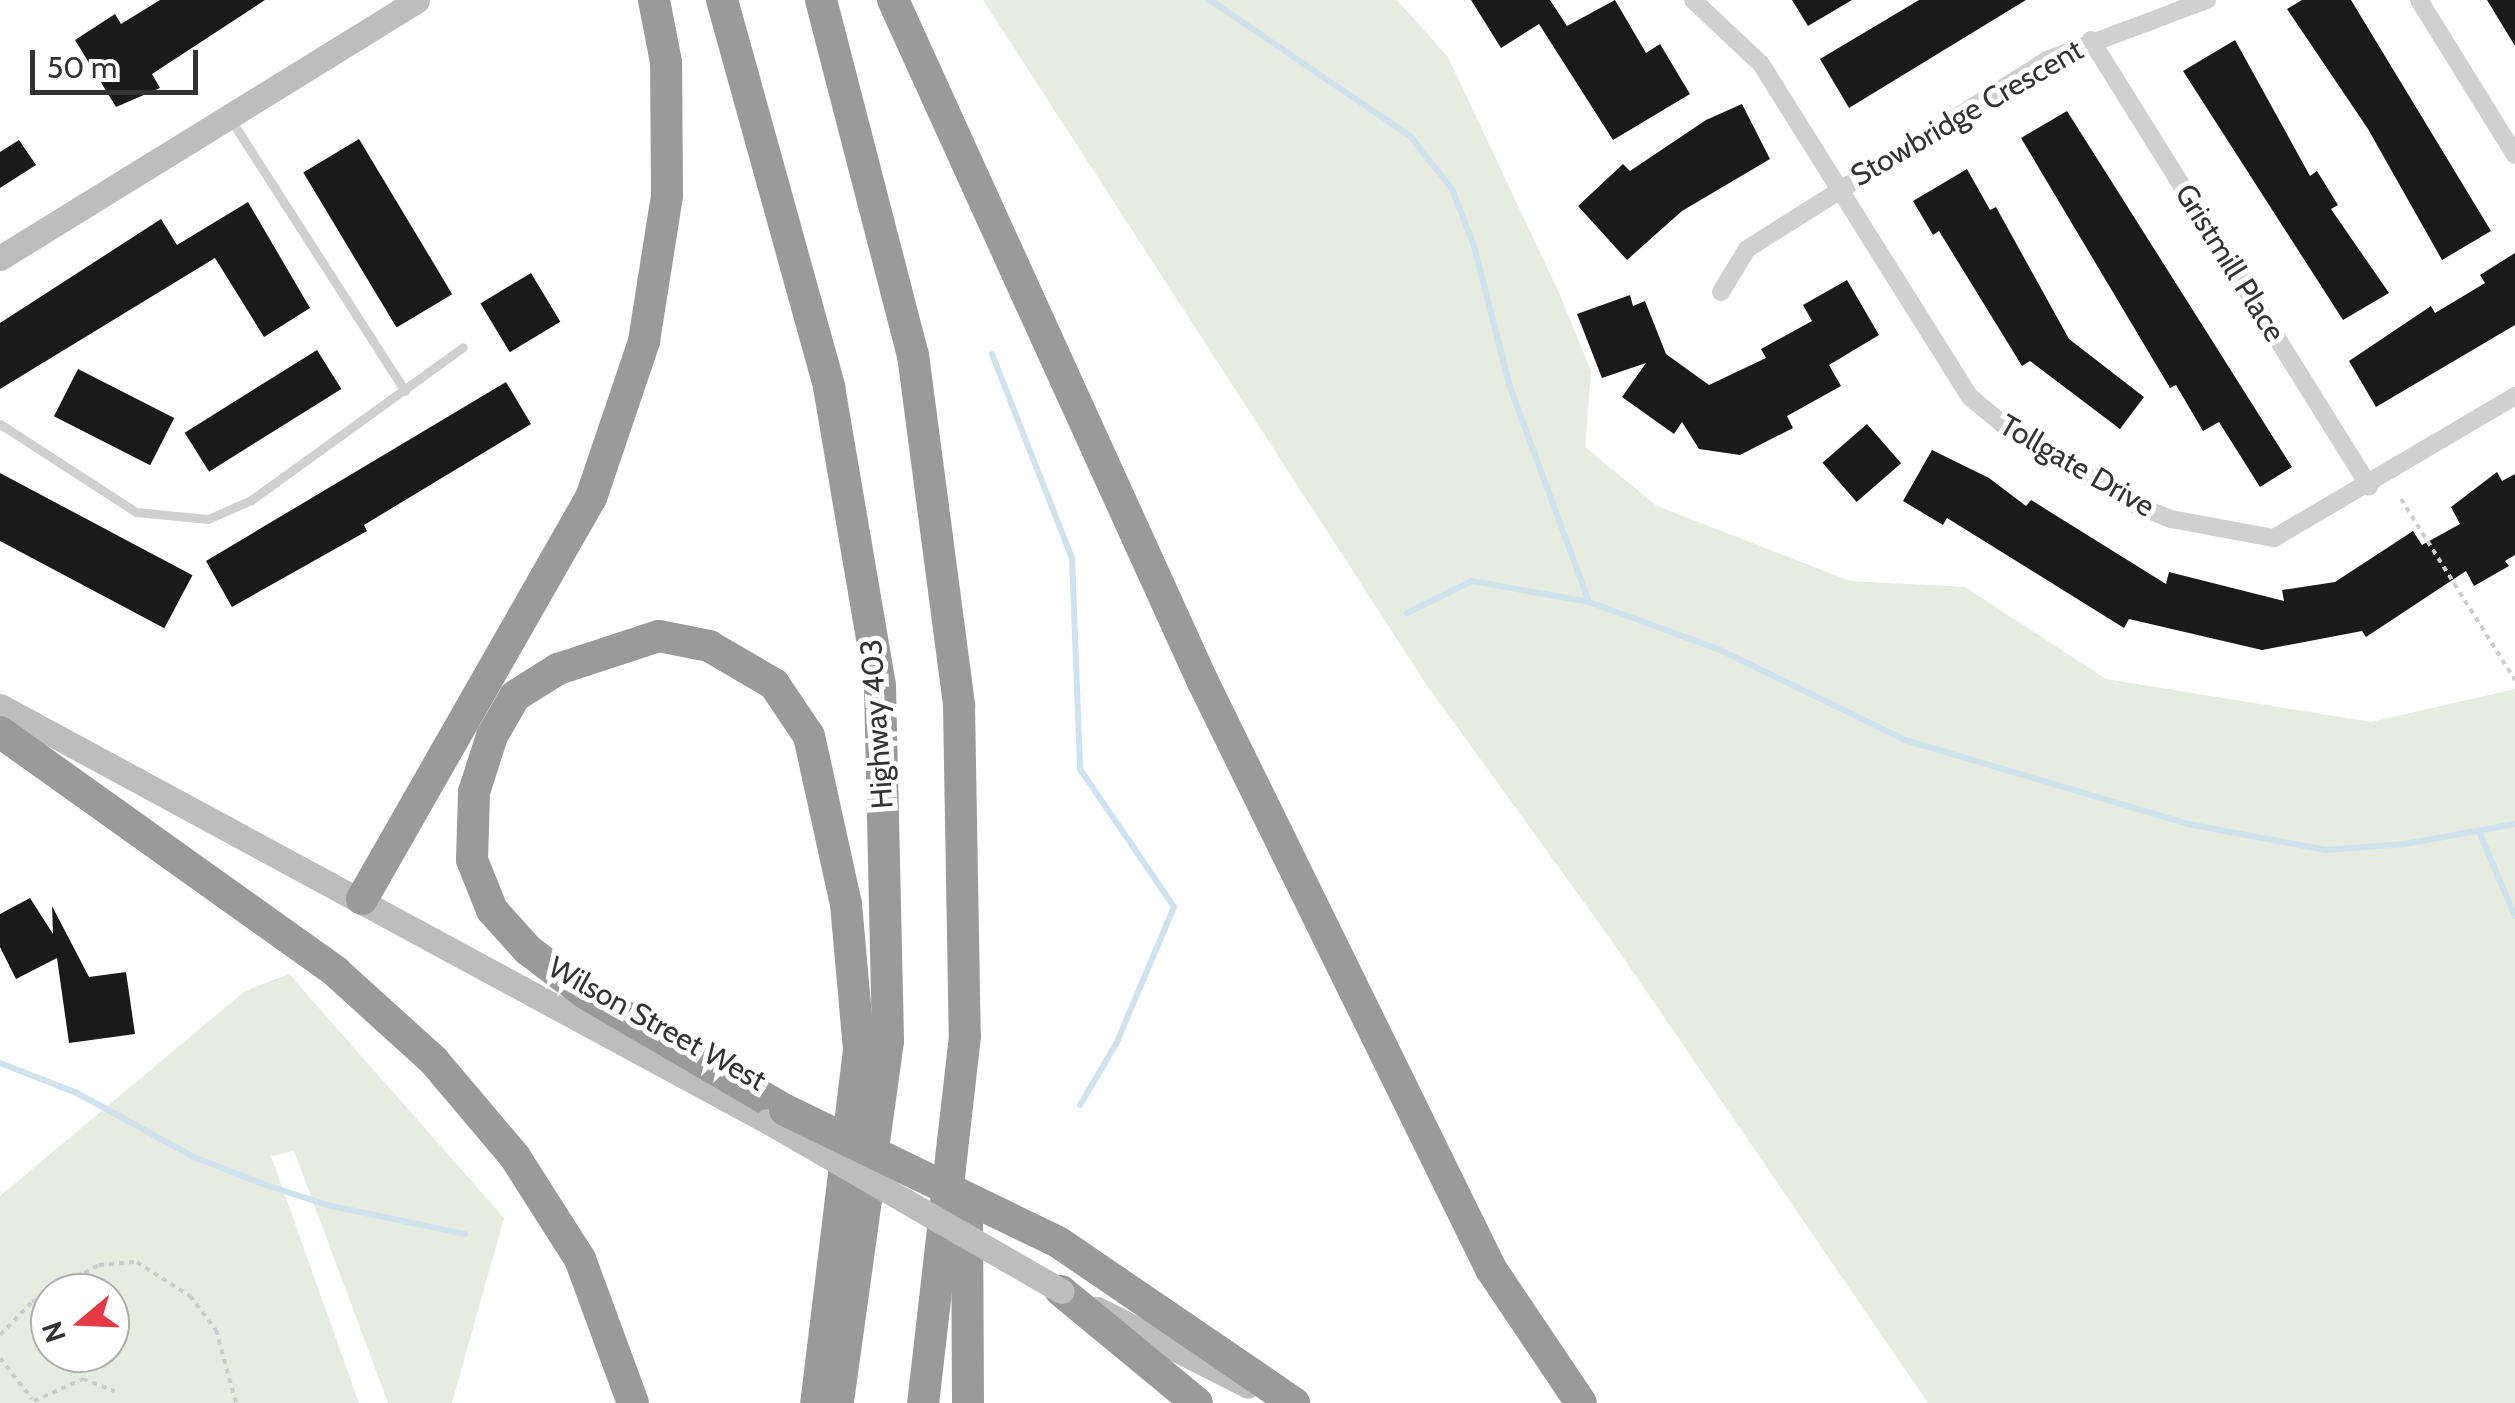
<!DOCTYPE html>
<style>
body{margin:0}
#map{position:relative;width:2515px;height:1403px;overflow:hidden;background:#fff;font-family:Cabin,sans-serif}
div>[style]{position:absolute}
[style*='--x']{left:calc(var(--x)*1px);top:calc(var(--y)*1px);width:calc(var(--w)*1px);rotate:calc(var(--a)*1deg)}
.green>*{inset:0;background:#e6ecdf}
.stream>*{height:6px;margin:-3px;padding:0 3px;transform-origin:3px;border-radius:3px;background:#cfe2ee}
.building>*{inset:0;background:#1a1a1a;transform-origin:0 0}
.path>*{height:4px;margin-top:-2px;transform-origin:0;background:repeating-linear-gradient(90deg,#cdcdcd 0 5px,transparent 0 10px)}
.lane>*{height:9px;margin:-4.5px;padding:0 4.5px;transform-origin:4.5px;border-radius:4.5px;background:#d0d0d0}
.street>*{height:18px;margin:-9px;padding:0 9px;transform-origin:9px;border-radius:9px;background:#d0d0d0}
.secondary>*{height:25px;margin:-12.5px;padding:0 12.5px;transform-origin:12.5px;border-radius:12.5px;background:#bdbdbd}
.highway>*{height:32px;margin:-16px;padding:0 16px;transform-origin:16px;border-radius:16px;background:#9a9a9a}
.secondary-bridge>*{height:25px;margin:-12.5px;padding:0 12.5px;transform-origin:12.5px;border-radius:12.5px;background:#bdbdbd}
.highway-bridge>*{height:32px;margin:-16px;padding:0 16px;transform-origin:16px;border-radius:16px;background:#9a9a9a}
span{translate:-50% -50%;white-space:nowrap;text-align:center;line-height:1.15;-webkit-text-stroke:10px #fff;paint-order:stroke}
.street-label{font-size:30px;color:#333}
.north{position:absolute;left:30px;top:1273px;width:100px;height:100px;box-sizing:border-box;background:#fff;border:2px solid #adadad;border-radius:50%;rotate:251deg;font-size:28px;font-weight:700;line-height:40px;text-align:center;color:#333}
.north::after{content:'';display:block;margin:auto;width:35px;height:45px;background:#e63946;clip-path:polygon(50% 0,100% 100%,50% 72%,0 100%)}
.scale{position:absolute;left:30px;top:50px;width:168px;height:45px;box-sizing:border-box;border:5px solid #333;border-top:0;padding-left:12px;font-size:30px;line-height:35px;white-space:nowrap;color:#333;-webkit-text-stroke:8px #fff;paint-order:stroke}
</style>
<div id="map">
<div class="green">
<div style="clip-path:polygon(983px 0,1397px 0,1448px 57px,1560px 295px,1591px 371px,1585px 447px,1657px 506px,1850px 581px,1965px 587px,2106px 679px,2371px 722px,2515px 689px,2515px 1403px,1928px 1403px,1612px 941px,1426px 684px)"></div>
<div style="clip-path:polygon(evenodd,289px 974px,504px 1218px,452px 1403px,388px 1403px,294px 1151px,271px 1156px,359px 1403px,0 1403px,0 1196px,245px 991px,289px 974px,50px 1293px,110px 1293px,110px 1353px,50px 1353px,50px 1293px)"></div>
</div>
<div class="stream">
<div style="--x:1210;--y:0;--w:242;--a:34.2"></div>
<div style="--x:1410;--y:136;--w:68;--a:51.6"></div>
<div style="--x:1452;--y:189;--w:61;--a:68.9"></div>
<div style="--x:1474;--y:246;--w:146;--a:75.7"></div>
<div style="--x:1510;--y:387;--w:229;--a:69.8"></div>
<div style="--x:992;--y:354;--w:219;--a:68.6"></div>
<div style="--x:1072;--y:558;--w:211;--a:87.8"></div>
<div style="--x:1080;--y:769;--w:167;--a:55.7"></div>
<div style="--x:1174;--y:907;--w:149;--a:112.9"></div>
<div style="--x:1116;--y:1044;--w:71;--a:120.5"></div>
<div style="--x:1407;--y:613;--w:72;--a:-26.2"></div>
<div style="--x:1472;--y:581;--w:119;--a:10.2"></div>
<div style="--x:1589;--y:602;--w:137;--a:20"></div>
<div style="--x:1718;--y:649;--w:208;--a:25.9"></div>
<div style="--x:1905;--y:740;--w:295;--a:16.5"></div>
<div style="--x:2188;--y:824;--w:139;--a:10.7"></div>
<div style="--x:2325;--y:850;--w:80;--a:-4.3"></div>
<div style="--x:2405;--y:844;--w:112;--a:-10.3"></div>
<div style="--x:2480;--y:834;--w:89;--a:66.9"></div>
<div style="--x:0;--y:1063;--w:83;--a:21.3"></div>
<div style="--x:77;--y:1093;--w:133;--a:28.7"></div>
<div style="--x:194;--y:1157;--w:74;--a:21.4"></div>
<div style="--x:263;--y:1184;--w:67;--a:18.2"></div>
<div style="--x:327;--y:1205;--w:141;--a:11.9"></div>
</div>
<div class="building">
<div style="clip-path:polygon(160px 0,265px 0,152px 74px,160px 88px,116px 107px,75px 40px,115px 14px,121px 24px)"></div>
<div style="clip-path:polygon(1471px 0,1550px 0,1567px 26px,1615px 0,1646px 53px,1660px 44px,1690px 94px,1613px 140px,1539px 24px,1501px 48px)"></div>
<div style="clip-path:polygon(1792px 0,1852px 0,1808px 26px)"></div>
<div style="clip-path:polygon(1919px 0,2026px 0,1849px 108px,1820px 59px)"></div>
<div style="clip-path:polygon(2302px 0,2351px 0,2491px 231px,2442px 260px,2368px 129px,2287px 9px)"></div>
<div style="clip-path:polygon(2487px 0,2515px 0,2515px 46px)"></div>
<div style="clip-path:polygon(2235px 40px,2310px 176px,2317px 171px,2338px 205px,2331px 209px,2389px 293px,2343px 320px,2183px 71px)"></div>
<div style="clip-path:polygon(1742px 104px,1770px 159px,1682px 211px,1627px 260px,1578px 206px,1623px 164px,1630px 171px,1706px 120px)"></div>
<div style="clip-path:polygon(2067px 111px,2292px 467px,2260px 487px,2219px 422px,2203px 431px,2176px 385px,2170px 388px,2021px 138px)"></div>
<div style="left:359px;top:139px;width:181px;height:65px;rotate:59deg"></div>
<div style="clip-path:polygon(19px 140px,36px 165px,0 188px,0 152px)"></div>
<div style="clip-path:polygon(1967px 169px,1990px 210px,1996px 207px,2069px 339px,2144px 397px,2120px 429px,2030px 361px,2022px 366px,1939px 231px,1933px 235px,1913px 201px)"></div>
<div style="clip-path:polygon(248px 202px,310px 308px,264px 337px,215px 258px,0 389px,0 323px,161px 219px,177px 245px)"></div>
<div style="clip-path:polygon(2515px 253px,2515px 325px,2376px 407px,2349px 361px,2431px 306px,2435px 313px,2485px 283px,2480px 275px)"></div>
<div style="left:531px;top:273px;width:57px;height:59px;rotate:59deg"></div>
<div style="clip-path:polygon(1847px 280px,1879px 335px,1829px 365px,1841px 386px,1787px 416px,1793px 428px,1740px 455px,1699px 449px,1682px 422px,1674px 434px,1622px 397px,1646px 363px,1602px 378px,1577px 314px,1630px 295px,1633px 306px,1645px 301px,1666px 354px,1709px 385px,1766px 358px,1761px 349px,1812px 321px,1803px 305px)"></div>
<div style="left:317px;top:350px;width:46px;height:156px;rotate:58deg"></div>
<div style="left:78px;top:369px;width:108px;height:53px;rotate:27deg"></div>
<div style="clip-path:polygon(506px 382px,531px 424px,364px 525px,367px 531px,232px 607px,206px 561px)"></div>
<div style="left:1867px;top:424px;width:52px;height:59px;rotate:49deg"></div>
<div style="clip-path:polygon(1932px 450px,1989px 478px,2026px 506px,2031px 500px,2166px 584px,2169px 572px,2284px 601px,2282px 590px,2335px 582px,2413px 531px,2422px 545px,2460px 524px,2451px 507px,2497px 472px,2502px 481px,2515px 474px,2515px 555px,2505px 561px,2509px 566px,2474px 586px,2466px 571px,2366px 637px,2362px 631px,2262px 650px,2129px 619px,2124px 628px,1947px 518px,1943px 525px,1903px 501px)"></div>
<div style="left:0;top:473px;width:218px;height:60px;rotate:28deg"></div>
<div style="clip-path:polygon(30px 898px,53px 934px,52px 906px,89px 977px,126px 972px,135px 1034px,69px 1043px,57px 958px,16px 979px,0 947px,0 914px)"></div>
</div>
<div class="path">
<div style="--x:2401;--y:499;--w:214;--a:57.8"></div>
<div style="--x:0;--y:1335;--w:46;--a:-45.9"></div>
<div style="--x:32;--y:1302;--w:77;--a:-28.9"></div>
<div style="--x:99;--y:1265;--w:38;--a:-5"></div>
<div style="--x:137;--y:1262;--w:63;--a:32.7"></div>
<div style="--x:190;--y:1296;--w:43;--a:52.6"></div>
<div style="--x:216;--y:1330;--w:76;--a:74.7"></div>
<div style="--x:0;--y:1358;--w:52;--a:52"></div>
<div style="--x:34;--y:1401;--w:54;--a:-24.2"></div>
<div style="--x:83;--y:1379;--w:34;--a:21"></div>
</div>
<div class="lane">
<div style="--x:231;--y:120;--w:322;--a:57.3"></div>
<div style="--x:0;--y:424;--w:162;--a:32.9"></div>
<div style="--x:136;--y:512;--w:72;--a:5.6"></div>
<div style="--x:208;--y:519;--w:47;--a:-23.8"></div>
<div style="--x:251;--y:500;--w:261;--a:-35.8"></div>
</div>
<div class="street">
<div style="--x:1693;--y:0;--w:93;--a:43.3"></div>
<div style="--x:1761;--y:64;--w:393;--a:57.9"></div>
<div style="--x:1970;--y:397;--w:61;--a:39.7"></div>
<div style="--x:2017;--y:436;--w:138;--a:30.1"></div>
<div style="--x:2136;--y:505;--w:38;--a:22"></div>
<div style="--x:2171;--y:519;--w:105;--a:10.5"></div>
<div style="--x:2274;--y:538;--w:280;--a:-30.5"></div>
<div style="--x:2419;--y:0;--w:182;--a:58.2"></div>
<div style="--x:2091;--y:40;--w:526;--a:58.06"></div>
<div style="--x:1721;--y:292;--w:50;--a:-58.8"></div>
<div style="--x:1747;--y:249;--w:355;--a:-32.2"></div>
<div style="--x:2047;--y:60;--w:171;--a:-20.6"></div>
</div>
<div class="secondary">
<div style="--x:0;--y:258;--w:490;--a:-31.7"></div>
<div style="--x:0;--y:706;--w:872;--a:28.42"></div>
<div style="--x:1097;--y:1309;--w:169;--a:27"></div>
</div>
<div class="highway">
<div style="--x:722;--y:0;--w:402;--a:74.5"></div>
<div style="--x:829;--y:387;--w:303;--a:80.3"></div>
<div style="--x:880;--y:686;--w:355;--a:88.7"></div>
<div style="--x:888;--y:1041;--w:365;--a:97.9"></div>
<div style="--x:821;--y:0;--w:367;--a:75.5"></div>
<div style="--x:913;--y:355;--w:354;--a:82.5"></div>
<div style="--x:959;--y:706;--w:330;--a:89"></div>
<div style="--x:965;--y:1036;--w:369;--a:96.5"></div>
<div style="--x:893;--y:0;--w:749;--a:65.56"></div>
<div style="--x:1203;--y:682;--w:654;--a:63.87"></div>
<div style="--x:1491;--y:1269;--w:161;--a:56.1"></div>
<div style="--x:0;--y:732;--w:413;--a:35.5"></div>
<div style="--x:336;--y:972;--w:132;--a:42.2"></div>
<div style="--x:434;--y:1061;--w:126;--a:49.8"></div>
<div style="--x:515;--y:1157;--w:121;--a:57.5"></div>
<div style="--x:580;--y:1259;--w:153;--a:69.8"></div>
<div style="--x:362;--y:899;--w:462;--a:-60.3"></div>
<div style="--x:591;--y:498;--w:166;--a:-71.3"></div>
<div style="--x:644;--y:341;--w:148;--a:-81"></div>
<div style="--x:667;--y:195;--w:133;--a:-90.4"></div>
<div style="--x:666;--y:62;--w:63;--a:-101"></div>
<div style="--x:785;--y:1110;--w:232;--a:-149.7"></div>
<div style="--x:585;--y:993;--w:71;--a:-143"></div>
<div style="--x:528;--y:950;--w:54;--a:-132"></div>
<div style="--x:492;--y:910;--w:54;--a:-111.8"></div>
<div style="--x:472;--y:860;--w:68;--a:-88.3"></div>
<div style="--x:474;--y:792;--w:59;--a:-72.2"></div>
<div style="--x:492;--y:736;--w:46;--a:-60.1"></div>
<div style="--x:515;--y:696;--w:51;--a:-32.1"></div>
<div style="--x:558;--y:669;--w:106;--a:-18.1"></div>
<div style="--x:659;--y:636;--w:51;--a:11.3"></div>
<div style="--x:709;--y:646;--w:75;--a:30.3"></div>
<div style="--x:774;--y:684;--w:63;--a:56.1"></div>
<div style="--x:809;--y:736;--w:172;--a:77.6"></div>
<div style="--x:846;--y:904;--w:147;--a:84.9"></div>
<div style="--x:859;--y:1050;--w:356;--a:96.9"></div>
<div style="--x:967;--y:1208;--w:195;--a:89.7"></div>
<div style="--x:1058;--y:1242;--w:286;--a:34.3"></div>
<div style="--x:1061;--y:1291;--w:176;--a:39.5"></div>
</div>
<div class="secondary-bridge">
<div style="--x:767;--y:1121;--w:340;--a:30"></div>
</div>
<div class="highway-bridge">
<div style="--x:785;--y:1110;--w:303;--a:25.8"></div>
</div>
<div class="street-label">
<span style="left:1967px;top:113px;rotate:-30deg">Stowbridge Crescent</span>
<span style="left:2230px;top:263px;rotate:58deg">Gristmill Place</span>
<span style="left:2077px;top:466px;rotate:30deg">Tollgate Drive</span>
<span style="left:877px;top:724px;rotate:-94deg">Highway 403</span>
<span style="left:657px;top:1024px;rotate:29deg">Wilson Street West</span>
</div>
<div class="north">N</div>
<div class="scale">50 m</div>
</div>
